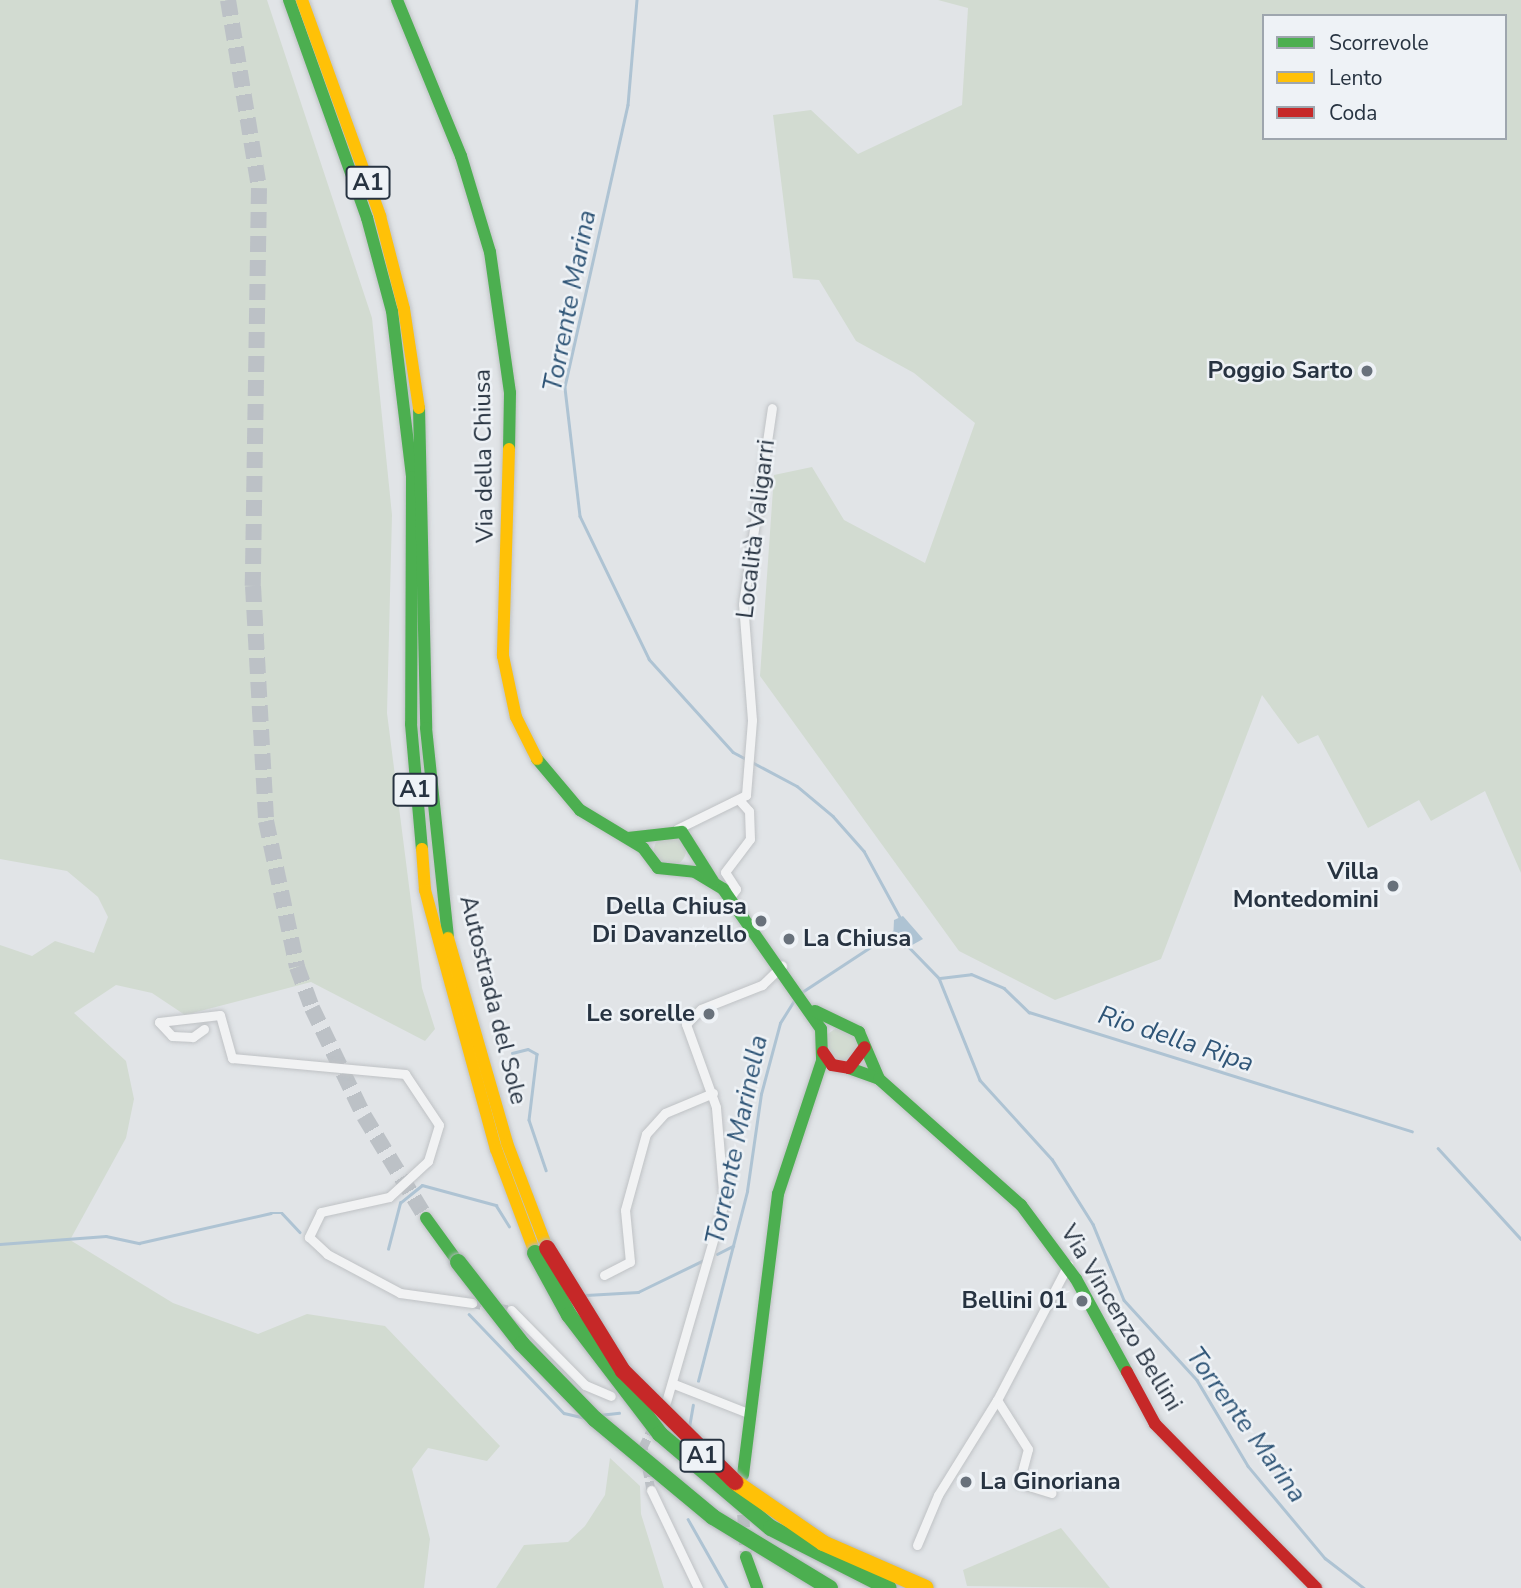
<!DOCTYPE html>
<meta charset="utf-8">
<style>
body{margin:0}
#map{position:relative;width:1521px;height:1588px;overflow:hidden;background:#e1e4e7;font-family:"Nunito Sans",sans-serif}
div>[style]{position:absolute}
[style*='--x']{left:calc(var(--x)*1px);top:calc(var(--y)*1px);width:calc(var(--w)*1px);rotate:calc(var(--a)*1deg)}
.green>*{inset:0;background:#d2dbd1}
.round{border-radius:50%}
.water>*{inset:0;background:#aec3d3}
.stream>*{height:2.5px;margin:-1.25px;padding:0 1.25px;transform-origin:1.25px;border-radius:1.25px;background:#aec3d3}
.street-tunnel>*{height:9px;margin-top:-4.5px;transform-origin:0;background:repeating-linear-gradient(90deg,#bcc1c6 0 9px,transparent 0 13.5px)}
.secondary-tunnel>*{height:12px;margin-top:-6px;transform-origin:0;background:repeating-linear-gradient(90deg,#bcc1c6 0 12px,transparent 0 18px)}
.highway-tunnel>*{height:16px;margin-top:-8px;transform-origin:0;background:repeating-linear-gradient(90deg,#bcc1c6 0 16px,transparent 0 24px)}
.roads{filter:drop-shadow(0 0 2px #bfc2c5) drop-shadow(0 0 2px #bfc2c5)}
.street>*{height:9px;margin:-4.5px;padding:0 4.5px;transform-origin:4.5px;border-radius:4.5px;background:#f1f2f3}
.fast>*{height:12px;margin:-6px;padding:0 6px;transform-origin:6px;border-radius:6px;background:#4caf50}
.slow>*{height:12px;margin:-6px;padding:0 6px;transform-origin:6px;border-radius:6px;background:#ffc107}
.jam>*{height:12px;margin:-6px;padding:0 6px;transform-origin:6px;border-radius:6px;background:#c62828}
.bridges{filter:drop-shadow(0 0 2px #b3b7bb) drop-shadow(0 0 2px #b3b7bb)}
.fast-bridge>*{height:16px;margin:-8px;padding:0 8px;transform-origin:8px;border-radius:8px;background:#4caf50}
.slow-bridge>*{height:16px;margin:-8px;padding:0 8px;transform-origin:8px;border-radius:8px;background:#ffc107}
.jam-bridge>*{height:16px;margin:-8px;padding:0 8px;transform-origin:8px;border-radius:8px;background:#c62828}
.dots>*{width:19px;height:19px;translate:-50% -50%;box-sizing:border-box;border:4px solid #eef2f6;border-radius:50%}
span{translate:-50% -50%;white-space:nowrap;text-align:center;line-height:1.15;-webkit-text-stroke:5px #eef2f6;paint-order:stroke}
.shield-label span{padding:2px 5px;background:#eef2f6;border:2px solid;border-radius:5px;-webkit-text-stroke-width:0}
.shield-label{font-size:23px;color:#273341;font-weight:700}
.poi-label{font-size:24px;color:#273341;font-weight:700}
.right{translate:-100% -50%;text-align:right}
.left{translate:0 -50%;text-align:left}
.street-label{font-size:24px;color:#273341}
.water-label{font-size:26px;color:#2f5577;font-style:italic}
.legend{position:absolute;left:1262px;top:14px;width:245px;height:126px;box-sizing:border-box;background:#eef2f6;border:2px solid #9ea6ae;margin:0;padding:9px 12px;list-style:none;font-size:21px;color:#273341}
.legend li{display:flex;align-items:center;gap:14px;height:35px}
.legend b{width:35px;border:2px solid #9ea6ae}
</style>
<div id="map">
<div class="green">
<div style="clip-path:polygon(0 0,267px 0,372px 318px,392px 515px,387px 713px,422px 988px,435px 1029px,425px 1041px,311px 982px,185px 1015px,152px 993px,116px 985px,74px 1013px,126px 1061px,134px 1099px,126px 1138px,70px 1240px,173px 1303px,258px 1334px,307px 1314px,385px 1326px,500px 1446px,487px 1461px,428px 1448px,412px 1469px,430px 1539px,424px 1588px,0 1588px,0 945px,32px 956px,55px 941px,94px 953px,108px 917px,98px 897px,67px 871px,0 859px)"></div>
<div style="clip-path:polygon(evenodd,938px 0,1521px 0,1521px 873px,1485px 791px,1431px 821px,1419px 800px,1368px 828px,1318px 735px,1298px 744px,1262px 695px,1161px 959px,1055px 1000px,959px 951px,760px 676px,774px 475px,812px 467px,844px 520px,925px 563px,975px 423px,914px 373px,856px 341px,819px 280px,793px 278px,773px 115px,811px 110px,858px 154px,962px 105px,968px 8px,938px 0,1264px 16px,1505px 16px,1505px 138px,1264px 138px,1264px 16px)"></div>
<div class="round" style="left:654px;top:834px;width:32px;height:32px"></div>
<div style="clip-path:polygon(839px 1026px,862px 1037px,854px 1066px,825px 1057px,825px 1036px)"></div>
<div style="clip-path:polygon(610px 1458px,640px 1486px,641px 1514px,664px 1588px,496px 1588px,524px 1545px,568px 1542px,585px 1526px,605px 1495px)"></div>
<div style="clip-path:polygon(1061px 1528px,1110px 1588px,967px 1586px,963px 1570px)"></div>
</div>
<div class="water">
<div style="clip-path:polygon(903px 916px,923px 939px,905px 949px,893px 942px,894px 920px)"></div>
</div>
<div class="stream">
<div style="--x:637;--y:0;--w:105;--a:94.9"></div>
<div style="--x:628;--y:105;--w:290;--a:102.6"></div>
<div style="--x:565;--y:388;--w:129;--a:83.3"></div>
<div style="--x:580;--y:516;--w:159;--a:64.2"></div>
<div style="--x:649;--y:659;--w:125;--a:47.9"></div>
<div style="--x:733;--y:752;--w:72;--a:28"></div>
<div style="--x:797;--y:786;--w:47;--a:39.8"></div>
<div style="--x:833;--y:816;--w:47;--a:48.5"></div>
<div style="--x:864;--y:851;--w:77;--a:61.4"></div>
<div style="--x:908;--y:946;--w:45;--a:45.9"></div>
<div style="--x:939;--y:978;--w:110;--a:68.1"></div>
<div style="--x:980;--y:1080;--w:107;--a:47.7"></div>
<div style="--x:1052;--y:1159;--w:77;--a:57.8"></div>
<div style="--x:1093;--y:1224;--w:82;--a:67.8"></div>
<div style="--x:1124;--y:1300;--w:108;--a:47.6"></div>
<div style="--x:1197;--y:1380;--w:100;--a:59.3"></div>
<div style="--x:1248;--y:1466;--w:120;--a:50.1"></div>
<div style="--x:1325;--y:1558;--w:49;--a:37.6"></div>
<div style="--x:940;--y:978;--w:31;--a:-7"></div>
<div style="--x:971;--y:974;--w:36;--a:23"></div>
<div style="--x:1004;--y:988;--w:35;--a:44"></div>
<div style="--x:1029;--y:1012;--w:401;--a:17.3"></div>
<div style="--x:802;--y:992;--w:111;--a:-33.3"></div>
<div style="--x:512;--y:1053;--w:16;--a:-14"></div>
<div style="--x:528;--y:1049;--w:10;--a:29"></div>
<div style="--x:537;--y:1054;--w:66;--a:96.9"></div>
<div style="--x:529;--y:1120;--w:53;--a:71.2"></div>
<div style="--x:1438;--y:1148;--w:123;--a:47.6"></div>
<div style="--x:0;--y:1244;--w:106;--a:-4.3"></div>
<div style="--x:106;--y:1236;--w:34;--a:12"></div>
<div style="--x:139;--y:1243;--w:135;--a:-12.8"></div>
<div style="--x:271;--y:1213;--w:11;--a:0"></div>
<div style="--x:282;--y:1213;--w:26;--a:47"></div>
<div style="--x:388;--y:1249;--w:48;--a:-75.4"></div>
<div style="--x:400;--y:1203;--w:28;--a:-39"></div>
<div style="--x:422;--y:1185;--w:77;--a:15.1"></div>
<div style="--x:496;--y:1205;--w:25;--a:58"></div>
<div style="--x:717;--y:1254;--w:18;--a:-27"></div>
<div style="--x:586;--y:1295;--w:52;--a:-3.3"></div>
<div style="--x:638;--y:1292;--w:73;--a:-25.9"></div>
<div style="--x:469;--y:1314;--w:137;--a:46.2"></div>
<div style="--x:564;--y:1413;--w:22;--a:13"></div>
<div style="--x:698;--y:1381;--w:196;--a:-75.5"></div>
<div style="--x:747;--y:1191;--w:98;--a:-81.8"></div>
<div style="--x:761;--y:1094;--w:73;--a:-75"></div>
<div style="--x:780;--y:1023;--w:28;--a:-58"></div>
<div style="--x:599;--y:1415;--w:20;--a:-6"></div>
<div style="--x:689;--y:1427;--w:22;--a:-80"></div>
<div style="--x:688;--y:1519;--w:79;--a:60.5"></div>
</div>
<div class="street-tunnel">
<div style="--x:472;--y:1303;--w:40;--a:10"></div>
<div style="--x:651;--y:1490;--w:44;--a:-100.5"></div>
<div style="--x:643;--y:1447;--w:28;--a:-64"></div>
</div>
<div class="secondary-tunnel">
<div style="--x:742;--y:1497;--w:60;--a:86.2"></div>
</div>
<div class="highway-tunnel">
<div style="--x:228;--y:0;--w:191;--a:80.6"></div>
<div style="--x:259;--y:188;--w:398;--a:90.9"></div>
<div style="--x:253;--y:586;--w:235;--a:86.8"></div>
<div style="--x:266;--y:821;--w:149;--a:78"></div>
<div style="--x:297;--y:967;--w:44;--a:69.9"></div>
<div style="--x:312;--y:1008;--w:120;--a:64.3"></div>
<div style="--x:364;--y:1116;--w:119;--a:58.7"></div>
</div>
<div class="roads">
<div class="street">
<div style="--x:677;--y:829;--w:77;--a:-26.2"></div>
<div style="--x:746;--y:795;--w:75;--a:-85.4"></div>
<div style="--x:752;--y:720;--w:116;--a:-94.4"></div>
<div style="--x:743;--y:604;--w:198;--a:-81.6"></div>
<div style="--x:730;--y:897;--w:10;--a:-53"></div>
<div style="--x:736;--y:889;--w:20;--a:-123"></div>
<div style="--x:725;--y:872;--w:41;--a:-52.9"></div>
<div style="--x:750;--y:839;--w:28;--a:-92"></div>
<div style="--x:749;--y:811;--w:13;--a:-132"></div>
<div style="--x:204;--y:1029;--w:14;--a:144"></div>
<div style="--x:193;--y:1037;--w:21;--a:-177"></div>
<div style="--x:172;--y:1036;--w:19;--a:-133"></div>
<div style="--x:159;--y:1022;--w:61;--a:-6.5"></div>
<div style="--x:220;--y:1015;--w:45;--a:74.4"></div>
<div style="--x:232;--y:1058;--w:174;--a:5.3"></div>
<div style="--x:405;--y:1074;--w:61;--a:56.3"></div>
<div style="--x:439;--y:1125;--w:38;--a:107"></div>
<div style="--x:428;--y:1161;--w:53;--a:137.3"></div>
<div style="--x:389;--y:1197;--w:70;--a:167.6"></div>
<div style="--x:321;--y:1212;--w:28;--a:116"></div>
<div style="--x:309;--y:1237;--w:25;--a:43"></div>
<div style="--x:327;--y:1254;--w:83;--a:28.1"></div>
<div style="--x:400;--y:1293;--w:73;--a:7.9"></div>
<div style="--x:604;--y:1275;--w:29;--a:-27"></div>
<div style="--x:630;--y:1262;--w:52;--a:-95.5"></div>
<div style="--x:625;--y:1210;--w:79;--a:-74.6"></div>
<div style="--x:646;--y:1134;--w:28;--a:-48"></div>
<div style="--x:665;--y:1113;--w:52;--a:-22.6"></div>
<div style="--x:511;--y:1310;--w:105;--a:45.4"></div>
<div style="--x:585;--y:1385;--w:28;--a:23"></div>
<div style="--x:674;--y:1384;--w:79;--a:21.4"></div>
<div style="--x:997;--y:1400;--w:58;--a:57.7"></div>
<div style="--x:1028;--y:1449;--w:35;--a:105"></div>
<div style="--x:1019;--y:1483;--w:34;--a:17"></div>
<div style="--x:666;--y:1402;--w:207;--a:-73.8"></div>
<div style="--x:724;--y:1203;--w:96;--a:-94.8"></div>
<div style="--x:716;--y:1107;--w:88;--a:-109.9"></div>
<div style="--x:686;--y:1024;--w:21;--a:-45"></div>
<div style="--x:701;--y:1009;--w:66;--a:-21.5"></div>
<div style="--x:762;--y:985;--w:28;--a:-44"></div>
<div style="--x:651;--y:1490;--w:109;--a:64.4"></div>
<div style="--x:917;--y:1545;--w:54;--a:-67.2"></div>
<div style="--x:938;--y:1495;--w:112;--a:-58.2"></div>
<div style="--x:997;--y:1400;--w:153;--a:-62.3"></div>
</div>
<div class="fast">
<div style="--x:289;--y:0;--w:232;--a:70.3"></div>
<div style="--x:367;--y:218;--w:96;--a:75"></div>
<div style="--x:392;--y:311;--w:167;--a:83.1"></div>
<div style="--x:412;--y:477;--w:247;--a:90.2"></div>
<div style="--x:411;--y:724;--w:125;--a:85"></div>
<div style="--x:397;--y:0;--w:169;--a:67.7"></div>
<div style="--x:461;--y:156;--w:100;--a:73.2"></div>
<div style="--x:490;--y:252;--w:142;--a:81.9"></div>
<div style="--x:510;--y:393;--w:56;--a:91"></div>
<div style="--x:419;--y:408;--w:320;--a:88.7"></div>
<div style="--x:426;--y:728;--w:211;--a:84"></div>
<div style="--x:537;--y:759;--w:67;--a:49.9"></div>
<div style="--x:580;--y:810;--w:74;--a:31.1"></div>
<div style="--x:643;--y:848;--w:25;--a:53"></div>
<div style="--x:658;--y:868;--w:37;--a:6"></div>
<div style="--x:695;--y:872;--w:33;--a:31"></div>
<div style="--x:723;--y:889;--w:171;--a:55"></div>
<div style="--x:821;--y:1029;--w:32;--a:88"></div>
<div style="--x:822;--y:1061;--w:140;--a:108.3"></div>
<div style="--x:778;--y:1194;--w:283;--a:97.1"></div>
<div style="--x:628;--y:838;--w:54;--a:-6.3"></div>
<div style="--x:682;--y:832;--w:58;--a:57.7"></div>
<div style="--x:815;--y:1011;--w:49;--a:25.5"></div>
<div style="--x:859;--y:1032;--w:51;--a:66.9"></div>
<div style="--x:849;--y:1068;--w:32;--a:20"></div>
<div style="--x:879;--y:1079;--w:190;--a:41.6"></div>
<div style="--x:1021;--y:1205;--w:92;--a:53.4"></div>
<div style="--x:1076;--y:1279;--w:106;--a:61.3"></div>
<div style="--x:426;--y:1218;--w:54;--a:54"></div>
<div style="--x:746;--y:1557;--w:33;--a:70"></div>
</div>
<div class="slow">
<div style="--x:302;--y:0;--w:230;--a:70.1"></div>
<div style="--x:380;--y:216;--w:96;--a:75.5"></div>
<div style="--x:404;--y:309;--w:100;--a:81.4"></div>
<div style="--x:509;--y:449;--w:207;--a:91.7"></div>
<div style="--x:503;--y:656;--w:62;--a:78"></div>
<div style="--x:516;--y:717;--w:47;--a:63.4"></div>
<div style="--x:422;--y:849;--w:41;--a:85.8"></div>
<div style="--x:425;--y:890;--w:269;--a:74.7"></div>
<div style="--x:496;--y:1149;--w:111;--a:69.4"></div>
<div style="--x:448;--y:938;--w:213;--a:73.9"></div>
<div style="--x:507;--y:1143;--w:112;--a:69.1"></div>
</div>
<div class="jam">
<div style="--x:823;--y:1052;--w:16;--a:55"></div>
<div style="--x:832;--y:1065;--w:17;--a:10"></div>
<div style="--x:849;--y:1068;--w:26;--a:-53"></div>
<div style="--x:1127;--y:1372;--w:59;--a:61.7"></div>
<div style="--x:1155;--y:1424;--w:230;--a:45.5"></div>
</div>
</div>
<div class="bridges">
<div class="fast-bridge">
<div style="--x:535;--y:1253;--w:71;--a:61.3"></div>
<div style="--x:569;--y:1315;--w:150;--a:52.6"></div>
<div style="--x:660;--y:1434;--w:145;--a:40.3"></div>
<div style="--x:771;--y:1528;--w:132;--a:27"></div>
<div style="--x:458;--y:1262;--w:104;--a:52"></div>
<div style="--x:522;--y:1344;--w:105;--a:45.8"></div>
<div style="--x:595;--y:1419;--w:153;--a:39.7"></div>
<div style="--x:713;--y:1517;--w:137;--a:31.3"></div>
</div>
<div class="slow-bridge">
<div style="--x:735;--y:1482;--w:107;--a:34.7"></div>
<div style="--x:823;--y:1543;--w:112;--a:23.6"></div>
</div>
<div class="jam-bridge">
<div style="--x:547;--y:1248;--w:145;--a:58.3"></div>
<div style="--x:623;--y:1371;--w:158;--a:44.7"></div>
</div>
</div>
<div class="dots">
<div style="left:1367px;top:371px;background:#68717b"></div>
<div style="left:1393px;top:886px;background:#68717b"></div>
<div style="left:761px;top:921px;background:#68717b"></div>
<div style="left:789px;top:939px;background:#68717b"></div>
<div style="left:709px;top:1014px;background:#68717b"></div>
<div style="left:1082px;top:1301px;background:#68717b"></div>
<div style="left:966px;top:1482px;background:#68717b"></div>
</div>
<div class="shield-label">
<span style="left:368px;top:183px">A1</span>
<span style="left:415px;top:790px">A1</span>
<span style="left:702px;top:1456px">A1</span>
</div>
<div class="poi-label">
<span class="right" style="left:1353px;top:371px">Poggio Sarto</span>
<span class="right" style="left:1379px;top:886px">Villa<br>Montedomini</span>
<span class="right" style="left:747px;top:921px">Della Chiusa<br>Di Davanzello</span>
<span class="left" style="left:803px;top:939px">La Chiusa</span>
<span class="right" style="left:695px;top:1014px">Le sorelle</span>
<span class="right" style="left:1068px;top:1301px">Bellini 01</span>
<span class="left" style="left:980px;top:1482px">La Ginoriana</span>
</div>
<div class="street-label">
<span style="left:484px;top:456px;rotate:-91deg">Via della Chiusa</span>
<span style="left:756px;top:529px;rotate:-83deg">Località Valigarri</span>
<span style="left:493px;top:1000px;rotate:76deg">Autostrada del Sole</span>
<span style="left:1121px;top:1318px;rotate:59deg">Via Vincenzo Bellini</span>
</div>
<div class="water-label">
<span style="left:570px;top:301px;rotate:-79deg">Torrente Marina</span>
<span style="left:1176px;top:1039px;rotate:18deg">Rio della Ripa</span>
<span style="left:737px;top:1140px;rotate:-78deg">Torrente Marinella</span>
<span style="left:1246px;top:1425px;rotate:54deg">Torrente Marina</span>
</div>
<ul class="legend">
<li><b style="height:9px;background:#4caf50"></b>Scorrevole</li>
<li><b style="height:9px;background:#ffc107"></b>Lento</li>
<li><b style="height:9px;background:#c62828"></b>Coda</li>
</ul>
</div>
